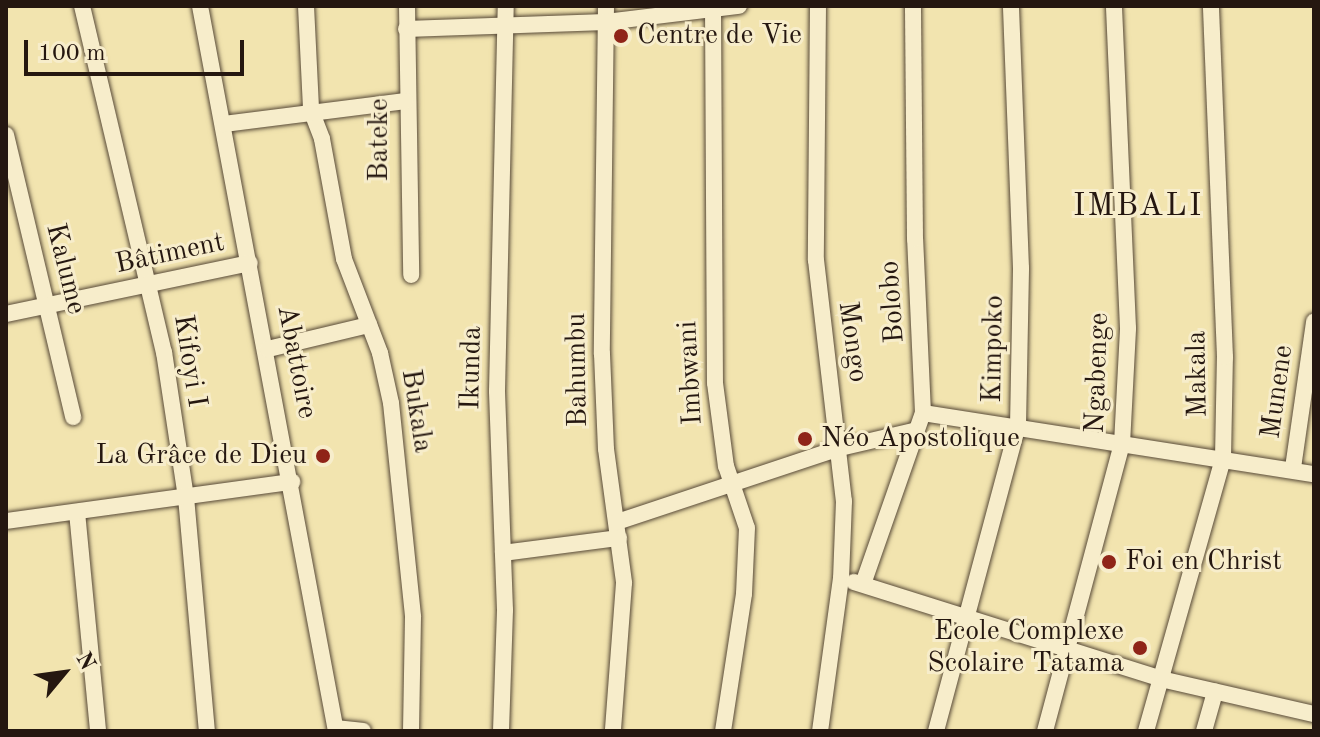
<!DOCTYPE html>
<meta charset="utf-8">
<style>
body{margin:0}
#map{position:relative;width:1320px;height:737px;overflow:hidden;background:#f2e4af;font-family:"Old Standard TT",serif}
div>[style]{position:absolute}
[style*='--x']{left:calc(var(--x)*1px);top:calc(var(--y)*1px);width:calc(var(--w)*1px);rotate:calc(var(--a)*1deg)}
.roads{filter:drop-shadow(0 0 2px #584a38) drop-shadow(0 0 2px #584a38)}
.minor>*{height:16px;margin:-8px;padding:0 8px;transform-origin:8px;border-radius:8px;background:#f7edcb}
.dots>*{width:22px;height:22px;translate:-50% -50%;box-sizing:border-box;border:4px solid #f7edcb;border-radius:50%}
span{translate:-50% -50%;white-space:nowrap;text-align:center;line-height:1.15;-webkit-text-stroke:6px #f7edcb;paint-order:stroke}
.poi-label{font-size:28px;color:#251710}
.left{translate:0 -50%;text-align:left}
.right{translate:-100% -50%;text-align:right}
.street-label{font-size:28px;color:#251710}
.quarter-label{font-size:32px;color:#251710;letter-spacing:2px}
.frame{position:absolute;inset:0;border:8px solid #251710;pointer-events:none}
.north{position:absolute;left:24px;top:633px;width:80px;height:80px;-webkit-text-stroke:6px #f7edcb;paint-order:stroke;rotate:61deg;font-size:22px;font-weight:700;line-height:32px;text-align:center;color:#251710}
.north::after{content:'';display:block;margin:auto;width:28px;height:36px;background:#251710;clip-path:polygon(50% 0,100% 100%,50% 72%,0 100%)}
.scale{position:absolute;left:24px;top:40px;width:220px;height:36px;box-sizing:border-box;border:4px solid #251710;border-top:0;padding-left:10px;font-size:24px;line-height:28px;white-space:nowrap;color:#251710;-webkit-text-stroke:6px #f7edcb;paint-order:stroke}
</style>
<div id="map">
<div class="roads">
<div class="minor">
<div style="--x:82;--y:6;--w:356;--a:76.7"></div>
<div style="--x:164;--y:352;--w:147;--a:81.4"></div>
<div style="--x:186;--y:497;--w:235;--a:84.9"></div>
<div style="--x:200;--y:6;--w:738;--a:79.38"></div>
<div style="--x:306;--y:6;--w:104;--a:87.2"></div>
<div style="--x:311;--y:110;--w:31;--a:69"></div>
<div style="--x:322;--y:139;--w:122;--a:79.6"></div>
<div style="--x:344;--y:259;--w:101;--a:69"></div>
<div style="--x:380;--y:353;--w:51;--a:77.6"></div>
<div style="--x:391;--y:403;--w:215;--a:84.1"></div>
<div style="--x:413;--y:617;--w:114;--a:91"></div>
<div style="--x:407;--y:6;--w:269;--a:89.1"></div>
<div style="--x:606;--y:6;--w:348;--a:90.7"></div>
<div style="--x:602;--y:354;--w:95;--a:87.6"></div>
<div style="--x:606;--y:449;--w:135;--a:82.3"></div>
<div style="--x:624;--y:583;--w:148;--a:94.3"></div>
<div style="--x:713;--y:6;--w:377;--a:89.7"></div>
<div style="--x:715;--y:383;--w:84;--a:82.5"></div>
<div style="--x:726;--y:466;--w:65;--a:71.3"></div>
<div style="--x:747;--y:528;--w:66;--a:92.6"></div>
<div style="--x:744;--y:594;--w:139;--a:98.7"></div>
<div style="--x:818;--y:6;--w:254;--a:90.5"></div>
<div style="--x:816;--y:260;--w:243;--a:83.4"></div>
<div style="--x:844;--y:501;--w:77;--a:92.2"></div>
<div style="--x:841;--y:578;--w:154;--a:97.8"></div>
<div style="--x:406;--y:29;--w:200;--a:-2"></div>
<div style="--x:606;--y:22;--w:134;--a:-6.9"></div>
<div style="--x:224;--y:124;--w:183;--a:-7.2"></div>
<div style="--x:6;--y:135;--w:290;--a:76.6"></div>
<div style="--x:6;--y:314;--w:249;--a:-11.8"></div>
<div style="--x:268;--y:349;--w:104;--a:-13.4"></div>
<div style="--x:923;--y:413;--w:396;--a:8.9"></div>
<div style="--x:1293;--y:468;--w:148;--a:-81.8"></div>
<div style="--x:77;--y:512;--w:220;--a:84.5"></div>
<div style="--x:6;--y:521;--w:289;--a:-7.8"></div>
<div style="--x:617;--y:522;--w:235;--a:-18.4"></div>
<div style="--x:840;--y:448;--w:75;--a:-13.1"></div>
<div style="--x:503;--y:553;--w:117;--a:-7.4"></div>
<div style="--x:854;--y:582;--w:322;--a:17.5"></div>
<div style="--x:1161;--y:679;--w:157;--a:12.9"></div>
<div style="--x:863;--y:584;--w:181;--a:-70.7"></div>
<div style="--x:923;--y:413;--w:174;--a:-92.6"></div>
<div style="--x:915;--y:239;--w:233;--a:-90.5"></div>
<div style="--x:336;--y:728;--w:27;--a:6"></div>
<div style="--x:501;--y:731;--w:121;--a:-88.1"></div>
<div style="--x:505;--y:610;--w:219;--a:-92.1"></div>
<div style="--x:497;--y:391;--w:385;--a:-88.7"></div>
<div style="--x:936;--y:731;--w:316;--a:-75"></div>
<div style="--x:1018;--y:426;--w:158;--a:-88.9"></div>
<div style="--x:1021;--y:268;--w:262;--a:-92.2"></div>
<div style="--x:1045;--y:731;--w:297;--a:-75"></div>
<div style="--x:1122;--y:444;--w:116;--a:-87"></div>
<div style="--x:1128;--y:328;--w:322;--a:-92.5"></div>
<div style="--x:1146;--y:731;--w:284;--a:-74.2"></div>
<div style="--x:1223;--y:458;--w:101;--a:-88.9"></div>
<div style="--x:1225;--y:357;--w:351;--a:-92.3"></div>
<div style="--x:1204;--y:731;--w:41;--a:-74.2"></div>
</div>
</div>
<div class="dots">
<div style="left:621px;top:36px;background:#8f2418"></div>
<div style="left:805px;top:439px;background:#8f2418"></div>
<div style="left:323px;top:456px;background:#8f2418"></div>
<div style="left:1109px;top:562px;background:#8f2418"></div>
<div style="left:1140px;top:648px;background:#8f2418"></div>
</div>
<div class="poi-label">
<span class="left" style="left:637px;top:36px">Centre de Vie</span>
<span class="left" style="left:821px;top:439px">Néo Apostolique</span>
<span class="right" style="left:307px;top:456px">La Grâce de Dieu</span>
<span class="left" style="left:1125px;top:562px">Foi en Christ</span>
<span class="right" style="left:1124px;top:648px">Ecole Complexe<br>Scolaire Tatama</span>
</div>
<div class="street-label">
<span style="left:380px;top:140px;rotate:-90deg">Bateke</span>
<span style="left:170px;top:254px;rotate:-12deg">Bâtiment</span>
<span style="left:65px;top:269px;rotate:76deg">Kalume</span>
<span style="left:893px;top:302px;rotate:-94deg">Bolobo</span>
<span style="left:852px;top:342px;rotate:82deg">Mongo</span>
<span style="left:994px;top:349px;rotate:-89deg">Kimpoko</span>
<span style="left:189px;top:361px;rotate:81deg">Kifoyi I</span>
<span style="left:296px;top:362px;rotate:79deg">Abattoire</span>
<span style="left:472px;top:368px;rotate:-89deg">Ikunda</span>
<span style="left:578px;top:370px;rotate:-91deg">Bahumbu</span>
<span style="left:691px;top:373px;rotate:-93deg">Imbwani</span>
<span style="left:1098px;top:373px;rotate:-88deg">Ngabenge</span>
<span style="left:1198px;top:374px;rotate:-91deg">Makala</span>
<span style="left:1278px;top:392px;rotate:-82deg">Munene</span>
<span style="left:416px;top:411px;rotate:81deg">Bukala</span>
</div>
<div class="quarter-label">
<span style="left:1138px;top:207px">IMBALI</span>
</div>
<div class="frame"></div>
<div class="north">N</div>
<div class="scale">100 m</div>
</div>
